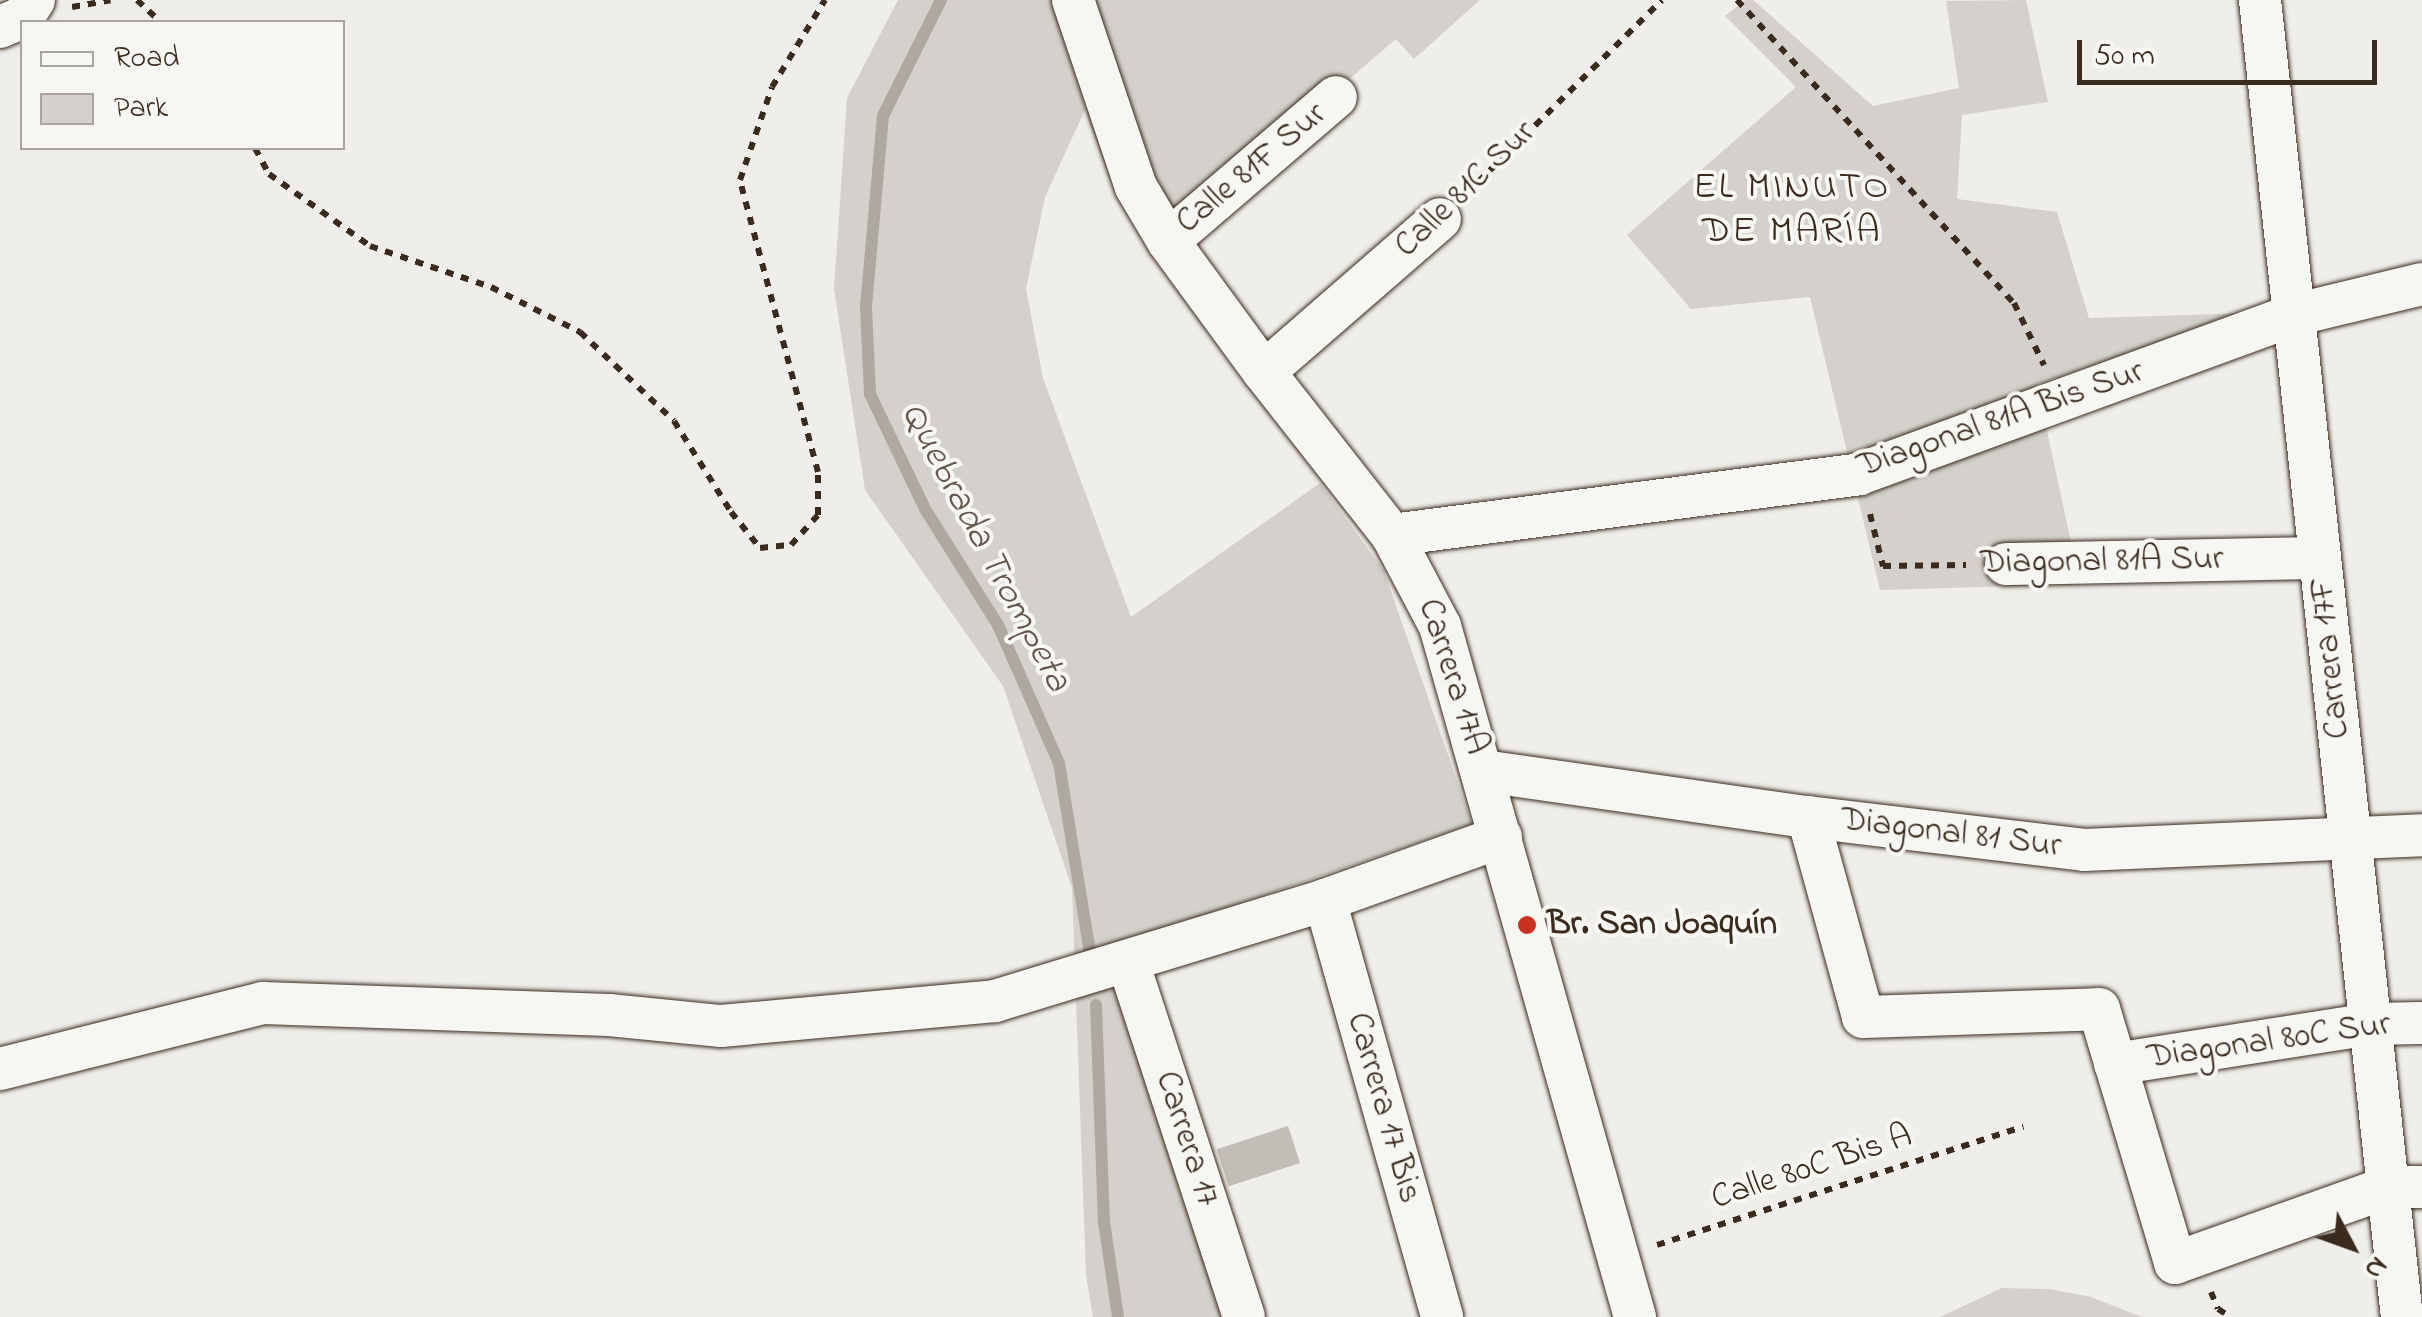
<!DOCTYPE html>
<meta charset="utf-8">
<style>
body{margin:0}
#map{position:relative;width:2422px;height:1317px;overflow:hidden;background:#efeeea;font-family:"Indie Flower",sans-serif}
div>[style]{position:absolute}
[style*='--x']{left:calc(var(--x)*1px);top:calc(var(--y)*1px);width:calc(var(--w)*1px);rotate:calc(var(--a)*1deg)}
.green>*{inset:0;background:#d4d1cc}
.stream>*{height:12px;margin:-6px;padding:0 6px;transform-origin:6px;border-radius:6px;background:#afa8a1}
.building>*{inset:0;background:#c2bdb7;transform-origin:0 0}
.path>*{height:6px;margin-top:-3px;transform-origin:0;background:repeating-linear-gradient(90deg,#3b2a1e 0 8px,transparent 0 16px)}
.roads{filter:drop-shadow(0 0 2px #3b2a1e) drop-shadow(0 0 2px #3b2a1e)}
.minor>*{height:42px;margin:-21px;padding:0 21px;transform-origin:21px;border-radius:21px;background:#f6f6f2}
.dots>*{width:28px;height:28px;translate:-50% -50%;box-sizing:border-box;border:5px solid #f6f6f2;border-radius:50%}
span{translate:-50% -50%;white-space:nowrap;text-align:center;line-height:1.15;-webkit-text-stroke:8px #f6f6f2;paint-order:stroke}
.street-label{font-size:35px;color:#3b2a1e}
.poi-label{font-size:35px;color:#3b2a1e;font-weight:700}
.left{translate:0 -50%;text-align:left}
.neighbourhood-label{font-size:38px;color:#3b2a1e;letter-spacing:2.5px}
.water-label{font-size:38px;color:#64564c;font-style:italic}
.legend{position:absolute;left:20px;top:20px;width:325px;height:130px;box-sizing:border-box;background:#f6f6f2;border:2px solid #aba49d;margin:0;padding:12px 18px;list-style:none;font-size:30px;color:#3b2a1e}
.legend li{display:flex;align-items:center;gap:20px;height:50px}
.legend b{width:50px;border:2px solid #aba49d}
.north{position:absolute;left:2302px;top:1197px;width:100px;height:100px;-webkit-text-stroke:8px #f6f6f2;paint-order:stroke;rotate:131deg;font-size:28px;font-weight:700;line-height:40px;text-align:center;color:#3b2a1e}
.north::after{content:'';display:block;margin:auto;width:35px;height:45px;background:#3b2a1e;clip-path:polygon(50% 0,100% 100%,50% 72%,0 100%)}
.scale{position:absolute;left:2077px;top:40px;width:300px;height:45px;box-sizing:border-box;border:5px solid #3b2a1e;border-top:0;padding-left:12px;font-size:30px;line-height:35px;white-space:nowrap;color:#3b2a1e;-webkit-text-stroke:8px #f6f6f2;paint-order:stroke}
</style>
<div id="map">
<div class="green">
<div style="clip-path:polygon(898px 0,1480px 0,1414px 59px,1396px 39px,1151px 249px,1109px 177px,1085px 110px,1045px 197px,1026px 289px,1043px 378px,1131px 617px,1320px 483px,1384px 571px,1472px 824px,1140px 938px,1234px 1317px,1093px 1317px,1086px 1275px,1072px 888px,1003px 686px,865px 490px,834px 289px,847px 98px)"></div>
<div style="clip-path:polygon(1745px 0,1753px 0,1873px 106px,1959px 88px,1946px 1px,2026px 0,2048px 102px,1962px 115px,1957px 199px,2057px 212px,2089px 318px,2255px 313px,2037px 384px,2080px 584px,1880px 590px,1810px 297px,1691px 309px,1627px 235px,1796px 87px,1725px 16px)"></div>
<div style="clip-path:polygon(2002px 1288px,2050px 1289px,2091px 1297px,2142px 1317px,1940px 1317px)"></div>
</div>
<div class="stream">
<div style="--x:941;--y:0;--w:130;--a:116.6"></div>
<div style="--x:883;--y:116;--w:193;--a:95.1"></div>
<div style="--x:866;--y:308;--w:86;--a:87.3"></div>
<div style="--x:870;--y:394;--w:127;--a:64.4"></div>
<div style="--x:925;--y:509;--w:137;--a:57.8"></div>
<div style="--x:998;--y:625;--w:151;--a:66.2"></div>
<div style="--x:1059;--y:763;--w:192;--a:80.7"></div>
<div style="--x:1096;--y:1005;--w:217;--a:87.9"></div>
<div style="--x:1104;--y:1222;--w:96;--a:81.6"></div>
</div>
<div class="building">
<div style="left:1288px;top:1126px;width:39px;height:75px;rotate:72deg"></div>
</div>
<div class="path">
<div style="--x:137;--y:0;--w:33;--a:43"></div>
<div style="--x:1737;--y:0;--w:411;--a:47.6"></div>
<div style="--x:2014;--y:303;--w:69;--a:64.2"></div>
<div style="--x:72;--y:7;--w:39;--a:-10"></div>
<div style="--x:255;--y:148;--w:30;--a:62"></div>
<div style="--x:269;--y:174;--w:124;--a:35.5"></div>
<div style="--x:370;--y:246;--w:128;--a:18.7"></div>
<div style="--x:491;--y:287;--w:100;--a:26.8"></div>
<div style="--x:580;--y:332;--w:129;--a:43.4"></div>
<div style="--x:674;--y:421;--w:107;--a:57.9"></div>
<div style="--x:731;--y:512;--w:46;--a:51.1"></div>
<div style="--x:760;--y:548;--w:31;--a:-6"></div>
<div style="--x:791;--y:545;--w:40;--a:-48"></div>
<div style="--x:818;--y:515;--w:43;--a:-90"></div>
<div style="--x:818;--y:472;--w:302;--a:-105"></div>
<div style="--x:740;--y:180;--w:98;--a:-71"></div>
<div style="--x:772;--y:87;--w:102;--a:-58.7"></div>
<div style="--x:1467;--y:193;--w:274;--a:-44.7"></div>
<div style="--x:1870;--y:514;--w:54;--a:76"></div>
<div style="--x:1883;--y:566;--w:83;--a:-0.7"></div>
<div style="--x:1657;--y:1245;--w:385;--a:-17.9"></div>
<div style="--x:2211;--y:1292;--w:18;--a:68"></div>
<div style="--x:2218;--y:1309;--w:15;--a:32"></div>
</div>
<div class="roads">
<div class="minor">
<div style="--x:1073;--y:0;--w:197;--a:71.4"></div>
<div style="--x:1136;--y:187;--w:63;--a:59.3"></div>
<div style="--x:1168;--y:241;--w:162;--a:53.8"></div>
<div style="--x:1264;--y:372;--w:207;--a:51.9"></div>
<div style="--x:1392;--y:535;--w:103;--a:62.2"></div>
<div style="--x:1440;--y:626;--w:718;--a:74.24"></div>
<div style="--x:2260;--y:0;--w:1325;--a:83.85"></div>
<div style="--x:0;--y:27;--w:25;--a:-23"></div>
<div style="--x:23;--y:17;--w:20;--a:-57"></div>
<div style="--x:1168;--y:241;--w:221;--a:-40.6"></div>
<div style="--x:1264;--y:372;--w:233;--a:-41"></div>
<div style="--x:1392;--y:535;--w:471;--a:-7.4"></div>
<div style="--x:1859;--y:474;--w:463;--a:-20.1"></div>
<div style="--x:2294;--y:315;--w:132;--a:-13.6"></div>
<div style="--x:2006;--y:564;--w:314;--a:-1.1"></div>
<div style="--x:1483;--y:771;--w:328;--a:8.1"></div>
<div style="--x:1808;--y:817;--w:278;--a:6.8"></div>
<div style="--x:2084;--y:850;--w:338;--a:-2.5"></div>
<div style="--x:1808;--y:817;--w:207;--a:74.6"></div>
<div style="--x:1863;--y:1017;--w:236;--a:-1.9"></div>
<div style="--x:2099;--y:1009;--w:265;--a:73.3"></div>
<div style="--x:2175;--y:1263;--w:226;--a:-19.6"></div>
<div style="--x:2388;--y:1187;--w:34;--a:0"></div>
<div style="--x:1325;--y:900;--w:433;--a:74.3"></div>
<div style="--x:1128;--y:962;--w:373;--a:71.9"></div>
<div style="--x:2115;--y:1064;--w:259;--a:-8.9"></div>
<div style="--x:2371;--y:1024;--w:51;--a:-1.1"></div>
<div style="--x:0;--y:1069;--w:271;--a:-14.1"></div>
<div style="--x:263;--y:1003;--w:346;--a:2"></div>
<div style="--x:609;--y:1015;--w:113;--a:5.6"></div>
<div style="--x:721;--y:1026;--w:275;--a:-5.2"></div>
<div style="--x:995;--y:1001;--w:345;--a:-17"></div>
<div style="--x:1325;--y:900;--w:187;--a:-19.7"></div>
</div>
</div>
<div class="dots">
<div style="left:1527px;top:925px;background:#c8321e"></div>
</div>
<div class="street-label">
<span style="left:1252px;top:169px;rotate:-40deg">Calle 81F Sur</span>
<span style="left:1466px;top:190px;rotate:-44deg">Calle 81C Sur</span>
<span style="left:2001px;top:420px;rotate:-19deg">Diagonal 81A Bis Sur</span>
<span style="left:2102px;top:562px;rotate:-1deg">Diagonal 81A Sur</span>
<span style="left:2331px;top:658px;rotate:-96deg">Carrera 17F</span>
<span style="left:1452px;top:677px;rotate:72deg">Carrera 17A</span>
<span style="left:1951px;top:834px;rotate:7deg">Diagonal 81 Sur</span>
<span style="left:2269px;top:1042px;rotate:-8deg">Diagonal 80C Sur</span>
<span style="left:1383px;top:1108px;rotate:74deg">Carrera 17 Bis</span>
<span style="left:1186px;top:1139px;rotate:72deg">Carrera 17</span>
<span style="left:1812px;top:1168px;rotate:-18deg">Calle 80C Bis A</span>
</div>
<div class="poi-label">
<span class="left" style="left:1547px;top:925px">Br. San Joaquín</span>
</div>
<div class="neighbourhood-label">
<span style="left:1792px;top:211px">EL MINUTO<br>DE MARÍA</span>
</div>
<div class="water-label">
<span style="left:984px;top:548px;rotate:62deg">Quebrada Trompeta</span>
</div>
<ul class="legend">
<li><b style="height:12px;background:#f6f6f2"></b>Road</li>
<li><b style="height:28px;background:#d4d1cc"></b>Park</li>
</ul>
<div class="north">N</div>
<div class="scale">50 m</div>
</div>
